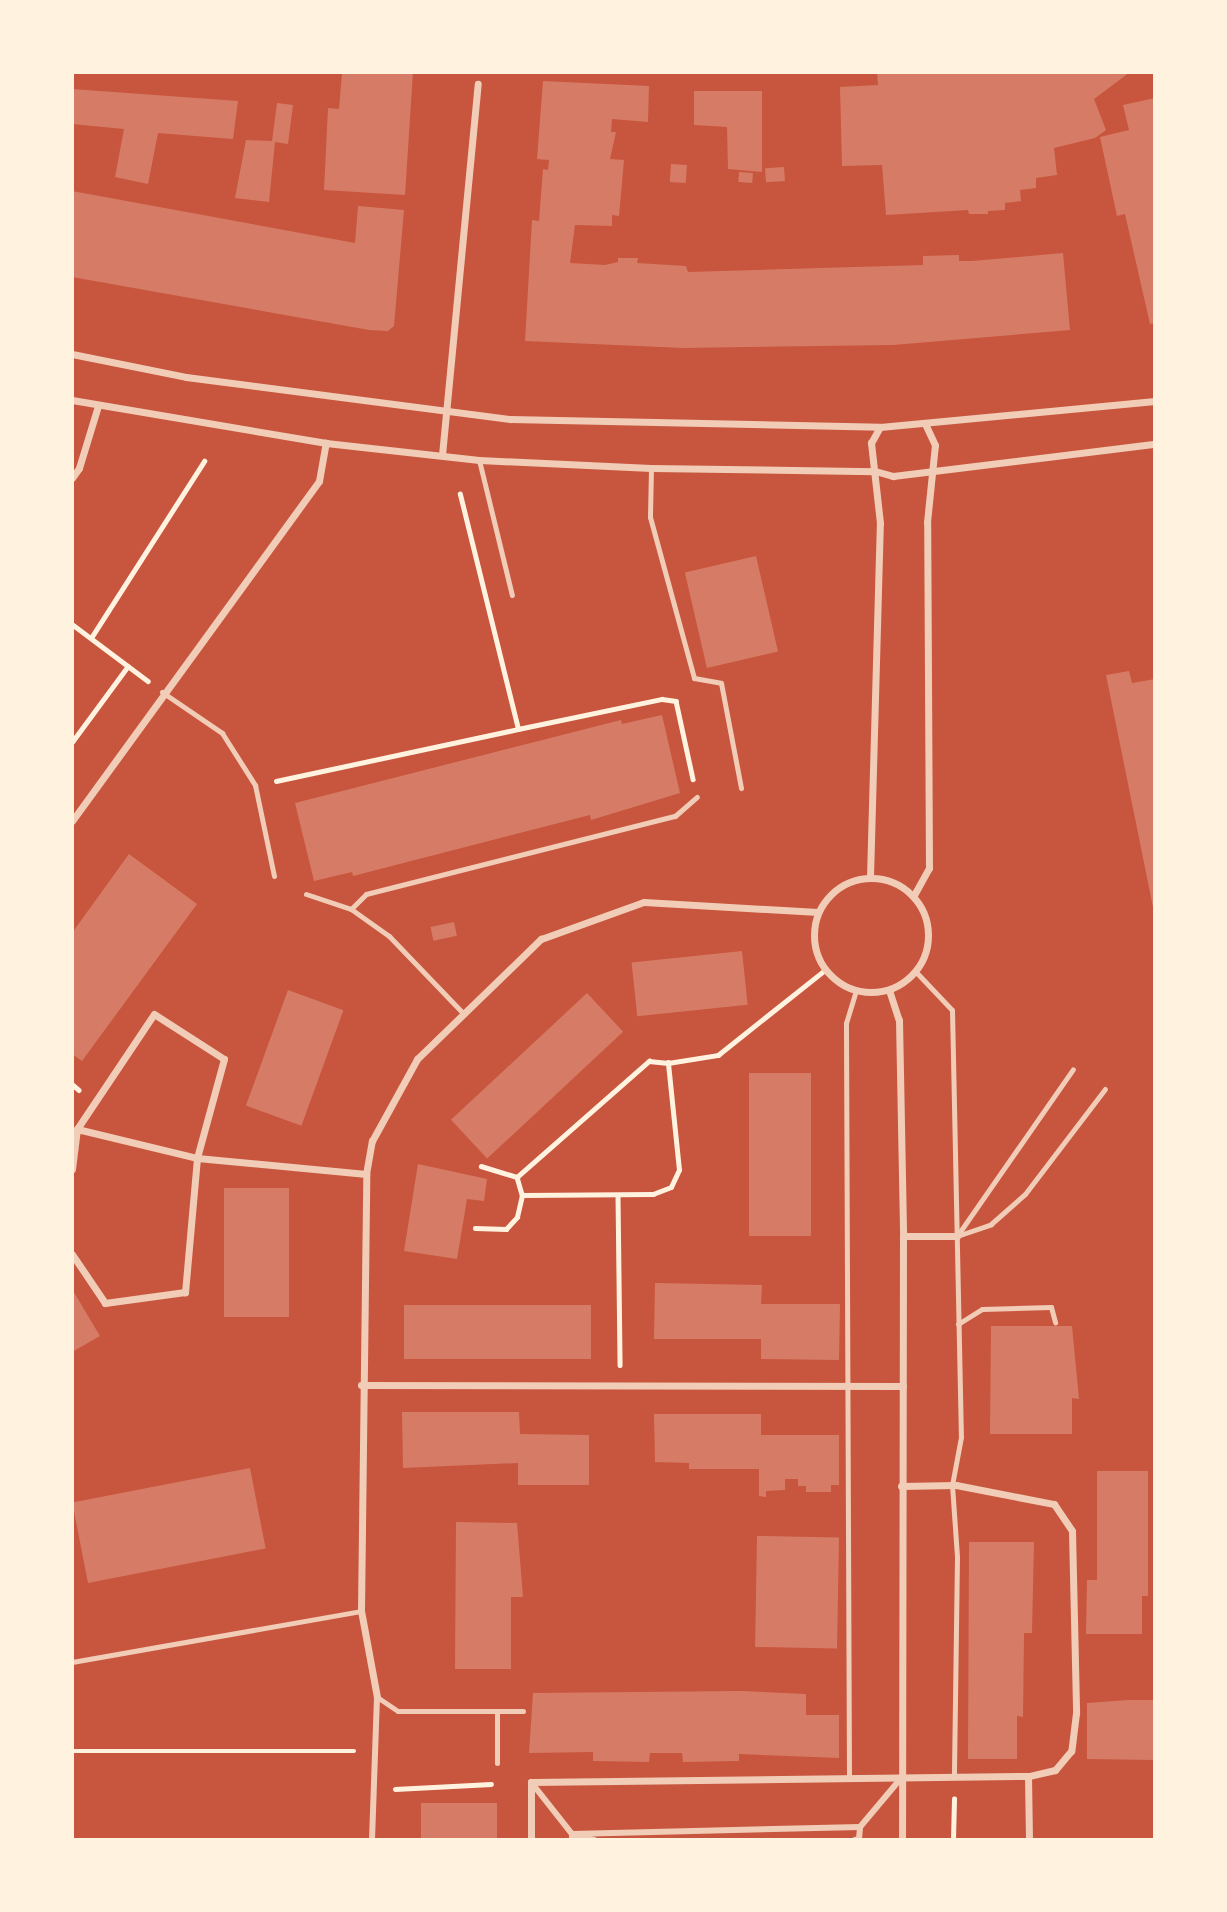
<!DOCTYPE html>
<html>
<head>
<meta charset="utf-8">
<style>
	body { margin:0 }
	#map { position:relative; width:1227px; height:1912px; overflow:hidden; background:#c8553d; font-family:"Zilla Slab",serif }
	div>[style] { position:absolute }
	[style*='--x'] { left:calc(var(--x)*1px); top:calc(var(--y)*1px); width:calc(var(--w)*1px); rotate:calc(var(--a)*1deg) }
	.building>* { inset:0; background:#d67c66; transform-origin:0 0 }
	.path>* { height:4.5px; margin:-2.25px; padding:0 2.25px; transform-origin:2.25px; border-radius:2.25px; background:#fff3e0 }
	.service>* { height:5px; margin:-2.5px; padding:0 2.5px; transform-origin:2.5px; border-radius:2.5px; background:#f1ccb7 }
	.pedestrian>* { height:6px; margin:-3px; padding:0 3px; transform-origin:3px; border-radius:3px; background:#f1ccb7 }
	.minor>* { height:7px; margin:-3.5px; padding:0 3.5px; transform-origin:3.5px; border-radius:3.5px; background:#f1ccb7 }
	.minor>.ring { margin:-3.5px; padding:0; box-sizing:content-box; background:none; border:7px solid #f1ccb7; border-radius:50% }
	span { translate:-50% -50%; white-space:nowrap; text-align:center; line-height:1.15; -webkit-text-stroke:7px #fff3e0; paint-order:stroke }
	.frame { position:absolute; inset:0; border:74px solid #fff3e0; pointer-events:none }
</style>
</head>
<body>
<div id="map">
	<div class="building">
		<i style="clip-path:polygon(413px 72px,405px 195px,324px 190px,328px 108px,339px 109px,342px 73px)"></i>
		<i style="clip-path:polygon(877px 72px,1130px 72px,1094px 99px,1106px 130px,1095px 138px,1054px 148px,1057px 175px,1036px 178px,1036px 188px,1020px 190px,1021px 201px,1005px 203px,1005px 210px,988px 211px,988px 214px,969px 214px,968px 210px,886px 215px,882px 165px,842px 166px,840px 87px,878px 85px)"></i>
		<i style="clip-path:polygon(543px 81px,649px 86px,648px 122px,612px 119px,611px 132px,616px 132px,610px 159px,624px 160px,619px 216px,612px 215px,612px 226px,575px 225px,570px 263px,605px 265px,618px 262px,618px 258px,638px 258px,637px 263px,686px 266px,688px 272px,923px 265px,923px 256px,959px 255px,959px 261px,972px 261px,1063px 253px,1070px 330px,893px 345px,683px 348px,525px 341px,532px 220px,539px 221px,543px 169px,548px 170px,549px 160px,537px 159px)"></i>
		<i style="clip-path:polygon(72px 89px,238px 101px,233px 139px,158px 133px,148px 184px,115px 177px,124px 129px,72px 124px)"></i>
		<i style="clip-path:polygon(694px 91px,762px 91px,762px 172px,728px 169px,727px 127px,694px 125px)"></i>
		<i style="clip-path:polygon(1155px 98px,1155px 323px,1150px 324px,1125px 214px,1117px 216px,1100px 137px,1129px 130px,1123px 105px)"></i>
		<i style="clip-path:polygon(277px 103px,293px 105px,288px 144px,275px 142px,269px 202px,235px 198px,246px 140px,272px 141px)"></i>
		<i style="left:671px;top:164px;width:16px;height:18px;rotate:4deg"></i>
		<i style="left:784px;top:167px;width:14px;height:19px;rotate:86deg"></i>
		<i style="left:739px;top:172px;width:14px;height:10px;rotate:4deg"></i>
		<i style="clip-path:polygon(72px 191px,355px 243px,358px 206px,404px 210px,394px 326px,388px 331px,369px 330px,72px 277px)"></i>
		<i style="left:756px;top:556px;width:98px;height:73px;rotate:77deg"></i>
		<i style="clip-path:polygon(1129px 671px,1132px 683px,1155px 679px,1155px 917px,1106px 675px)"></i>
		<i style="clip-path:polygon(662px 715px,680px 793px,591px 820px,590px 815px,353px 876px,352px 872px,314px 881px,295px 803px,621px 720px,622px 724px)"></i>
		<i style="clip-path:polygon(129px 854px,197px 904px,82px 1061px,72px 1054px,72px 933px)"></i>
		<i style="left:454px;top:922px;width:14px;height:24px;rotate:78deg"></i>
		<i style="left:742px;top:951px;width:54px;height:111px;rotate:84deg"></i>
		<i style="left:288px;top:990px;width:59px;height:123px;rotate:20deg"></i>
		<i style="left:587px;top:993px;width:53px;height:186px;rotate:47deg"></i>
		<i style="left:749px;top:1073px;width:62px;height:163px"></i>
		<i style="clip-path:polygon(418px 1164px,487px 1179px,484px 1201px,467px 1199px,457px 1259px,404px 1251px)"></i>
		<i style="left:224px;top:1188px;width:65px;height:129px"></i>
		<i style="clip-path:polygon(655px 1283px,762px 1285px,761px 1304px,840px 1304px,839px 1360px,761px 1359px,761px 1339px,654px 1339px)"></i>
		<i style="clip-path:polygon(72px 1289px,100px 1336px,72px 1352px)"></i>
		<i style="left:404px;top:1305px;width:187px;height:54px"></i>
		<i style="clip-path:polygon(991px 1326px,1072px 1326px,1079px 1399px,1072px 1398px,1072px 1434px,990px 1434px)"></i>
		<i style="clip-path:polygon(402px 1412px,519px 1412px,520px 1434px,589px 1435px,589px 1485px,518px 1485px,518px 1463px,403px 1468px)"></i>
		<i style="clip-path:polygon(654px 1414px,761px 1414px,761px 1435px,839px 1435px,839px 1485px,831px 1485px,831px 1492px,806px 1492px,806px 1486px,798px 1486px,798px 1479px,785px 1479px,785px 1490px,766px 1491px,766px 1497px,759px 1496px,759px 1469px,689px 1469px,689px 1463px,655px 1462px)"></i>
		<i style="left:250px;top:1468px;width:82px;height:181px;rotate:79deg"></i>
		<i style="clip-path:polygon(1097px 1471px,1148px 1471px,1148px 1596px,1142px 1596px,1142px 1634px,1086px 1634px,1087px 1580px,1097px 1580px)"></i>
		<i style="clip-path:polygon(456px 1522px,517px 1523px,523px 1597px,511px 1597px,511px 1669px,455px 1669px)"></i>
		<i style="left:757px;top:1536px;width:82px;height:111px;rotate:1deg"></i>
		<i style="clip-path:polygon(969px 1542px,1034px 1542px,1032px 1633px,1024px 1633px,1023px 1717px,1017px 1716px,1017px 1759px,968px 1759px)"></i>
		<i style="clip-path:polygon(741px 1691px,806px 1694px,806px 1715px,839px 1715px,839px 1758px,739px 1754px,739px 1761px,683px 1762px,682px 1753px,650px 1753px,649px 1762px,593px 1761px,593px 1752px,529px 1753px,533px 1693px)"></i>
		<i style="clip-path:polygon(1128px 1700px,1155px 1700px,1155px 1760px,1087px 1759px,1087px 1703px)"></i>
		<i style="left:421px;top:1803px;width:76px;height:37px"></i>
	</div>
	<div class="path">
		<i style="--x:72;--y:624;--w:95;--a:36.9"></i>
		<i style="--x:91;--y:638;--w:210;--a:-57.4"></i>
		<i style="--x:518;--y:729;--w:147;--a:-11.8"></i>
		<i style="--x:662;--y:699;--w:14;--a:8"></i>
		<i style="--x:676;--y:701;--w:80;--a:77.7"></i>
		<i style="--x:72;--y:742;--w:94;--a:-53.6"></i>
		<i style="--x:276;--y:781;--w:248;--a:-12.1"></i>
		<i style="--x:518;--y:729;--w:242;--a:-103.9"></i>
		<i style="--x:72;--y:1084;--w:9;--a:41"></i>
		<i style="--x:481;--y:1166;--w:38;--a:17"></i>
		<i style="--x:517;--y:1177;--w:19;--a:74"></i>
		<i style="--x:517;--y:1177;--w:176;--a:-41.3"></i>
		<i style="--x:649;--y:1061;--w:19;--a:6"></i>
		<i style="--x:618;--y:1195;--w:170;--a:89.3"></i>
		<i style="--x:475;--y:1228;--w:31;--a:2"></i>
		<i style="--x:506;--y:1229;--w:16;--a:-47"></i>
		<i style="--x:517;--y:1217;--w:23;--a:-77"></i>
		<i style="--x:522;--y:1195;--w:131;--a:-0.4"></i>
		<i style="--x:653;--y:1194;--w:19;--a:-21"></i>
		<i style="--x:671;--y:1187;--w:19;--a:-65"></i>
		<i style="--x:679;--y:1170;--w:108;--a:-95.9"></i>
		<i style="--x:668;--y:1063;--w:51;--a:-9.1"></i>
		<i style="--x:718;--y:1055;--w:137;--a:-38.5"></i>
		<i style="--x:72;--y:1751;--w:282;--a:0"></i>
		<i style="--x:395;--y:1789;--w:96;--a:-3"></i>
		<i style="--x:953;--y:1840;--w:41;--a:-88.6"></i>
	</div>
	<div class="service">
		<i style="--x:479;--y:460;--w:139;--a:76.3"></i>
		<i style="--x:651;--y:468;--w:49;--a:91.2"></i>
		<i style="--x:650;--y:517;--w:167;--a:74.7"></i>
		<i style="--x:694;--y:678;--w:27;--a:10"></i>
		<i style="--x:721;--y:683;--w:107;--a:79.2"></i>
		<i style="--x:162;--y:692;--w:73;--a:34.3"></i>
		<i style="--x:222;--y:733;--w:62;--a:57.6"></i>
		<i style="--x:255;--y:785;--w:93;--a:78.2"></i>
		<i style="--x:306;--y:894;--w:47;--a:18.4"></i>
		<i style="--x:351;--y:909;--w:47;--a:35.4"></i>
		<i style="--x:389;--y:936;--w:105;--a:46.2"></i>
		<i style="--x:351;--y:909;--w:21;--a:-45"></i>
		<i style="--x:366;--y:894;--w:319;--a:-14.2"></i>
		<i style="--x:675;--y:816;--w:29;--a:-41"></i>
		<i style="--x:916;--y:972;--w:52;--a:46.5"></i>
		<i style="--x:952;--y:1010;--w:427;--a:88.8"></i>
		<i style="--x:961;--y:1437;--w:49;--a:100.6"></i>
		<i style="--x:952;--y:1485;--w:72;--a:86"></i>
		<i style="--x:957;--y:1557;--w:220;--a:90.8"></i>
		<i style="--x:957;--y:1236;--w:36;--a:-19"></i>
		<i style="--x:991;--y:1224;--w:45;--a:-41.4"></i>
		<i style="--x:1025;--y:1194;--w:132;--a:-52.7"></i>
		<i style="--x:957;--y:1236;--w:203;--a:-55.2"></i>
		<i style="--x:958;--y:1324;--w:28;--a:-32"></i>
		<i style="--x:982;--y:1309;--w:69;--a:-1.7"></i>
		<i style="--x:1051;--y:1307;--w:16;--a:75"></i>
		<i style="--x:72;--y:1662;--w:293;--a:-10"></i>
		<i style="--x:377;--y:1697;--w:25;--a:34"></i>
		<i style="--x:398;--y:1711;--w:125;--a:0"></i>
		<i style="--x:497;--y:1763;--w:52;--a:-90"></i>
		<i style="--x:849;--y:1778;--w:755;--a:-90.23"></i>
		<i style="--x:846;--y:1023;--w:34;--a:-73"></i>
	</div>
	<div class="pedestrian">
		<i style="--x:531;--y:1782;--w:66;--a:51.7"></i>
		<i style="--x:572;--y:1834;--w:23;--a:15"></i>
		<i style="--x:372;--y:1840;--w:143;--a:-88"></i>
		<i style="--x:572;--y:1840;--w:6;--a:-90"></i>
		<i style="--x:572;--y:1834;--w:288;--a:-1.4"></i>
		<i style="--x:855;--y:1840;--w:4;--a:-14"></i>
		<i style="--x:859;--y:1839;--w:12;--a:-85"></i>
		<i style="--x:860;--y:1827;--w:65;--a:-50"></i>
	</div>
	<div class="minor">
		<i style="--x:72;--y:354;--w:116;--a:11.4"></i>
		<i style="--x:186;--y:377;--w:327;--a:7.4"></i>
		<i style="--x:510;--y:419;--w:370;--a:1.2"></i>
		<i style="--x:880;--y:427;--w:276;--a:-5.4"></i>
		<i style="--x:72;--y:400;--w:258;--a:9.6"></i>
		<i style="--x:326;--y:443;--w:154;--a:6.3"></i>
		<i style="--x:479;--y:460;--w:172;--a:2.7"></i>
		<i style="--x:651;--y:468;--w:224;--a:0.8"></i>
		<i style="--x:875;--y:471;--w:19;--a:16"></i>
		<i style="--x:893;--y:476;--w:264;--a:-7"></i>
		<i style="--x:442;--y:455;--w:373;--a:-84.5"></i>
		<i style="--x:72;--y:478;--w:12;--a:-55"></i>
		<i style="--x:79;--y:468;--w:65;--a:-73"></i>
		<i style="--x:72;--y:821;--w:420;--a:-54"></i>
		<i style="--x:319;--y:481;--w:39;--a:-80"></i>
		<i style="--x:870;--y:877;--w:354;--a:-88.4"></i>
		<i style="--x:880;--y:523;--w:81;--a:-96.4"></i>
		<i style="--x:871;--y:443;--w:18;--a:-61"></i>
		<i class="ring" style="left:814px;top:878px;width:107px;height:107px"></i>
		<i style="--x:914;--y:895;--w:31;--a:-61"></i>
		<i style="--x:929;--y:868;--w:346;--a:-90.3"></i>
		<i style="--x:927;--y:522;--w:77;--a:-84.1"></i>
		<i style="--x:935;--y:445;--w:23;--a:-115"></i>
		<i style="--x:889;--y:990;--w:32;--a:72"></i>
		<i style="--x:899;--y:1020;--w:216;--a:88.9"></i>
		<i style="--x:903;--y:1236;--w:604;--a:90.09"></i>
		<i style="--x:77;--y:1129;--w:123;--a:13.6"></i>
		<i style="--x:197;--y:1158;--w:170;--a:5.4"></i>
		<i style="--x:72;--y:1169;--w:40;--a:-82.9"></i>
		<i style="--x:77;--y:1129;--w:138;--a:-56.2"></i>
		<i style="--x:154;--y:1014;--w:83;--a:32.7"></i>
		<i style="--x:224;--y:1059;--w:103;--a:105.3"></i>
		<i style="--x:197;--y:1158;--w:135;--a:95.1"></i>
		<i style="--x:185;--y:1292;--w:81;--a:172.2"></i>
		<i style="--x:105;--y:1303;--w:59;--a:-124"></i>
		<i style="--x:903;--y:1236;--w:54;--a:0"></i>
		<i style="--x:361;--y:1385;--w:542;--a:0.11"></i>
		<i style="--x:901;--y:1486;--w:55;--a:-1"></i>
		<i style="--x:956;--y:1485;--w:100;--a:11"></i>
		<i style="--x:1054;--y:1504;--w:32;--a:56"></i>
		<i style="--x:1072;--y:1531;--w:182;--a:88.7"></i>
		<i style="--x:1076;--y:1713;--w:38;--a:97"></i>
		<i style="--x:1071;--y:1751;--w:25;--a:130"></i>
		<i style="--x:1055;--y:1770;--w:28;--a:167"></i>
		<i style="--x:377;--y:1697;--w:87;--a:-100.5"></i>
		<i style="--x:361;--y:1611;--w:437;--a:-89.3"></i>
		<i style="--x:366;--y:1174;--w:34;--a:-80"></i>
		<i style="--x:372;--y:1141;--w:94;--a:-61.2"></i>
		<i style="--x:417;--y:1059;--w:173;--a:-44.1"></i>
		<i style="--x:541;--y:939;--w:109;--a:-19.8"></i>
		<i style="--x:644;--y:902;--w:174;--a:3.3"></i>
		<i style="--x:531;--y:1840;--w:58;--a:-90"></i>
		<i style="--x:531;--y:1782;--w:497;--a:-0.7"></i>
		<i style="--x:1028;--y:1776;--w:64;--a:89.1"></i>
	</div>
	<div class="frame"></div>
</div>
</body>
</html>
